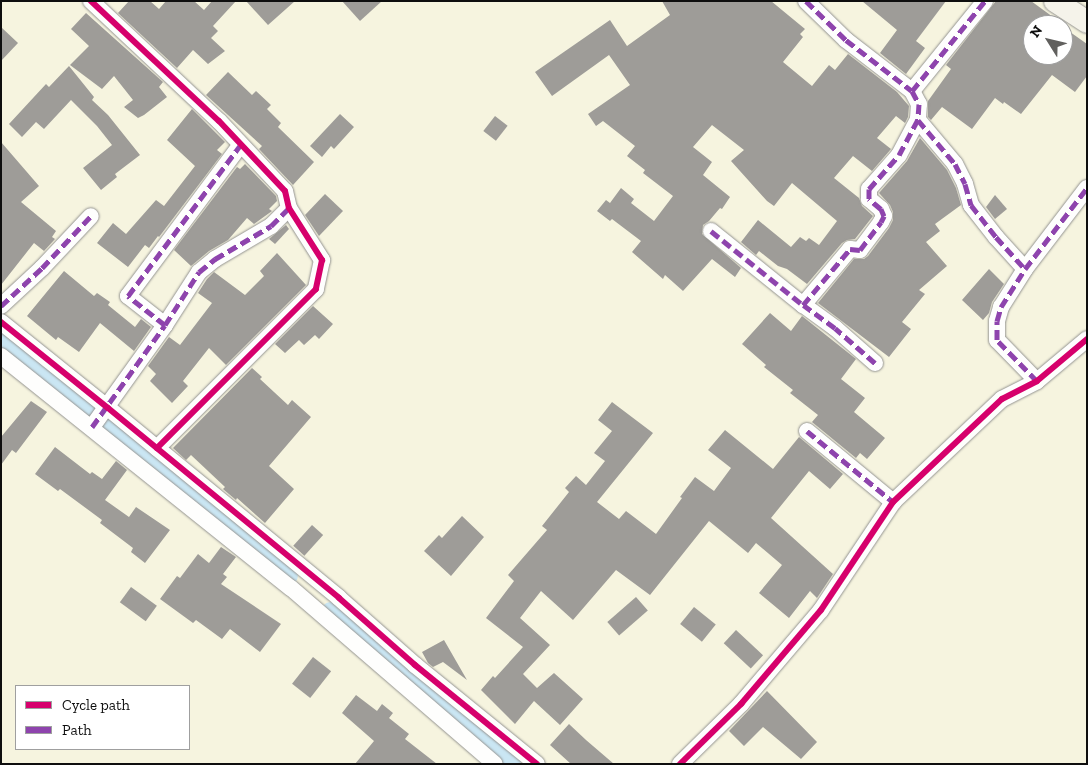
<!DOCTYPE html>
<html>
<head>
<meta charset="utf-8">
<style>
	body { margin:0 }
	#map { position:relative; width:1088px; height:765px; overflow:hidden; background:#faf9f2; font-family:"Zilla Slab",serif }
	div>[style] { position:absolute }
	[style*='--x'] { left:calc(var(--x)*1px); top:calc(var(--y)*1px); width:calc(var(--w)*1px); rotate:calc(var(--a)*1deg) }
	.farmland>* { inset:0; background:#f6f4df }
	.canal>* { height:20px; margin:-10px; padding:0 10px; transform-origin:10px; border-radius:10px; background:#cae6f3 }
	.building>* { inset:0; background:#9e9c98; transform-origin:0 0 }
	.roads { filter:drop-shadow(0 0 1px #949491) drop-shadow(0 0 1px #949491) }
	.street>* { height:16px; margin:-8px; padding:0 8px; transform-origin:8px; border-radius:8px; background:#fefefd }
	.secondary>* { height:22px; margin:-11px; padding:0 11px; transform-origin:11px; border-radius:11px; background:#f5f3ea }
	.quiet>* { height:5px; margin-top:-2.5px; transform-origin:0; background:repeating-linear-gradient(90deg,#8e44ad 0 10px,transparent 0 15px) }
	.cycleway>* { height:6px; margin:-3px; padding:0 3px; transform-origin:3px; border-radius:3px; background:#d6006c }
	span { translate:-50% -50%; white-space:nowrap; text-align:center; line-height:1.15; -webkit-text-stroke:5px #fff; paint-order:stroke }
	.frame { position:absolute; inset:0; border:2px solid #0e0e0e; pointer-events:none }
	.legend { position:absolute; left:15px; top:685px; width:175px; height:65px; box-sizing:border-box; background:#fff; border:1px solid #9f9f9f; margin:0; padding:6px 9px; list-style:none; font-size:15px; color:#0e0e0e }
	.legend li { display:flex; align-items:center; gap:10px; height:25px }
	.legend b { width:25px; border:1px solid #9f9f9f }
	.north { position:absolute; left:1023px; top:15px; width:50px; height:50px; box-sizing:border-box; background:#fff; border:1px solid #9f9f9f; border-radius:50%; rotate:306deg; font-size:14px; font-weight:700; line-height:20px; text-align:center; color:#0e0e0e }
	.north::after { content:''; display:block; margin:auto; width:18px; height:22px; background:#61605e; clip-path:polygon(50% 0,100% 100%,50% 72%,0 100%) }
</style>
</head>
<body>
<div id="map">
	<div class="farmland">
		<i style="clip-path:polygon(evenodd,1px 1px,1087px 1px,1087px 764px,1px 764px,1px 1px,1033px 25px,1063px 25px,1063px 55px,1033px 55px,1033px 25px,1px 1px,16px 686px,189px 686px,189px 749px,16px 749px,16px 686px)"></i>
	</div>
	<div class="canal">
		<i style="--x:1;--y:335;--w:128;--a:41.2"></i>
		<i style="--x:97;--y:419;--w:247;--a:39.4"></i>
		<i style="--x:331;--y:612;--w:236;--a:40.2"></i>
	</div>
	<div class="building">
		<i style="clip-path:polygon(129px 1px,150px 1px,159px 9px,166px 1px,194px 1px,204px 10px,212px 1px,236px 1px,213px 26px,218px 31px,211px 38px,225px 51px,208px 64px,193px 50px,177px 68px,118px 13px)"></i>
		<i style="clip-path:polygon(246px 1px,295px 1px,268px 25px)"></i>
		<i style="clip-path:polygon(342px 1px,382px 1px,360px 21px)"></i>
		<i style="clip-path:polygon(662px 1px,771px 1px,805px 29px,800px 34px,803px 37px,783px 62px,812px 86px,829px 65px,835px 70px,848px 54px,897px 92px,909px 106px,908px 117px,905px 123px,896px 116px,877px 138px,891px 149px,872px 171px,853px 156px,834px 178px,859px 198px,862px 206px,873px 216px,855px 239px,847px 240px,842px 243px,807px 284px,787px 269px,778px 266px,759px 251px,756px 255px,741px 242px,758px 220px,791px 247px,800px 237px,806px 241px,809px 238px,819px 245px,837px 221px,792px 183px,774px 206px,767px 201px,731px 161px,744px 150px,712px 125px,693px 147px,712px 162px,703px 175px,730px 197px,722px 209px,720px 208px,709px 221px,703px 225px,702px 234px,741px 268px,735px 277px,712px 259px,683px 291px,665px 275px,663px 279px,632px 252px,641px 241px,612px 219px,610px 221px,597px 211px,606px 200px,610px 203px,621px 188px,634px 199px,631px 203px,654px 221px,673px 196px,643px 173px,645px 170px,627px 156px,635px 146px,603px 121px,596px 126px,588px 114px,630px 85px,609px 55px,552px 96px,535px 72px,610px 20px,627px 46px,670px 15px)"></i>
		<i style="clip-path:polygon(862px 1px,946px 1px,916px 41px,925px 48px,906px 74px,880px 53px,897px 30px)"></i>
		<i style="clip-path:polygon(996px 1px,1031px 1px,1064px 25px,1033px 25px,1033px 55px,1063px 55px,1063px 27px,1087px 44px,1087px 76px,1075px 92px,1052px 75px,1021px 114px,1004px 102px,1003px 104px,995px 98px,972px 129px,942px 107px,931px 120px,928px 117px,928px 101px,951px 69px,946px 65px)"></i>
		<i style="clip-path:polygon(86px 13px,163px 82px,159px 87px,167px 97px,144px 115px,138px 118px,124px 107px,133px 100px,114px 76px,102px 89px,70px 65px,89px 46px,71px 29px)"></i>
		<i style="clip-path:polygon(1px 27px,18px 43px,1px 61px)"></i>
		<i style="clip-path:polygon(69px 66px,94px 97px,92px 100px,108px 115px,140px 155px,115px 174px,117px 177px,101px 190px,83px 168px,112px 145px,97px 126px,71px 100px,44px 129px,36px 122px,22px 137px,9px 124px,46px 84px,49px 87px)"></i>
		<i style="clip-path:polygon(228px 72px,252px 95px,256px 91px,271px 105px,267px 109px,281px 123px,278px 127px,314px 162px,293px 185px,259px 149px,262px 146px,206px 95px)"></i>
		<i style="clip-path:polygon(192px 109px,225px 142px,217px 150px,222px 154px,159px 237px,158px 236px,149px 248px,145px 245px,128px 267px,97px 243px,113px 223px,126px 234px,156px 200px,164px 206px,195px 166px,167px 140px)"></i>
		<i style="clip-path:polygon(340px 114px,354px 127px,334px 149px,331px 146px,322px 157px,310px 146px)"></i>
		<i style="left:495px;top:116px;width:16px;height:19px;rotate:38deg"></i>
		<i style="clip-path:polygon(920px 138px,947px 170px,956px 188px,961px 205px,935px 224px,940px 231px,926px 242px,947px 266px,919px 290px,925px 294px,902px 322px,911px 329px,889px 357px,818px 303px,854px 259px,864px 259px,868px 256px,889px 228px,893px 220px,893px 212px,890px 205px,879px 193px,907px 161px)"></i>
		<i style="clip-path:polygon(1px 142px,39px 186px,21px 202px,56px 231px,52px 237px,55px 239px,44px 251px,34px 243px,1px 285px)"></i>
		<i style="clip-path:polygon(245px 164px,276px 196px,277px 201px,269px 209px,272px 211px,254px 224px,247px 218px,228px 240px,209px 251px,191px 266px,174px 250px,237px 167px,240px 169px)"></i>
		<i style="clip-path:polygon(325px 194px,343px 211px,319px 236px,305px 215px)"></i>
		<i style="clip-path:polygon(995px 195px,1007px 209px,995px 219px,986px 207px)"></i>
		<i style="clip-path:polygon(286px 225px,289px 229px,275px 244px,269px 239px)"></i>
		<i style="clip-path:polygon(277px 253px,306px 285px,226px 365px,209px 348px,183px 381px,188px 386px,172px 403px,150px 381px,156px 374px,148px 366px,169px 337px,180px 345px,212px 303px,198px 293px,207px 279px,214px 272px,245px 295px,264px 276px,260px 271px)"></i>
		<i style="clip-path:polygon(989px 269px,1004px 284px,992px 302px,989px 313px,983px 320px,962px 300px)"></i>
		<i style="clip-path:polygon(64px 271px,94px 296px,97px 293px,110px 302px,108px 305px,135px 327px,141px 319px,151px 327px,134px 351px,100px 323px,79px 352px,58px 337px,56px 340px,27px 316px)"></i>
		<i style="clip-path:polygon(313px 306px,333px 324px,319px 339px,315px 335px,304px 345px,299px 340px,285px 353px,275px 344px)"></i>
		<i style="clip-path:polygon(770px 313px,791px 331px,802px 316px,856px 359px,841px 379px,865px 398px,854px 412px,885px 438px,867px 459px,860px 453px,856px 458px,812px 422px,818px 415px,790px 393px,793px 390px,764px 367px,766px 365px,742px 344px)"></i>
		<i style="clip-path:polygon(252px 368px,262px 377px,260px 379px,288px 405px,292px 400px,311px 417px,269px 466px,294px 489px,265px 523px,237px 498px,236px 500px,223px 489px,225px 487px,191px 455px,186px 460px,173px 448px)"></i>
		<i style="clip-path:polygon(31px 401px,47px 412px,16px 453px,12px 450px,1px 465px,1px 437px)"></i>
		<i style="clip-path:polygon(612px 402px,653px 433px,597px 502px,619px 519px,626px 511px,656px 534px,682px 498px,680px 497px,695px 477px,714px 491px,731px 468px,708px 450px,725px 430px,773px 469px,799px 437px,843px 474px,830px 489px,809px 471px,771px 518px,833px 574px,817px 598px,810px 591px,789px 618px,759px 593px,782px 565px,756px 543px,748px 553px,709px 521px,650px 595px,616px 570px,573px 620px,541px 591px,520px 618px,550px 645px,523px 674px,537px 688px,554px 673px,583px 699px,560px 725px,534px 701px,515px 724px,481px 690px,493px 676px,495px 678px,523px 647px,486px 618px,514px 581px,508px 575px,547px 530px,542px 526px,569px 492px,565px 488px,576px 476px,586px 485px,605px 461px,594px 453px,612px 431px,598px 420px)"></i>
		<i style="clip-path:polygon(55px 447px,90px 474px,92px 472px,102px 479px,116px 461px,127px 470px,105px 500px,129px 517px,136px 507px,170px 530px,145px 563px,131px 552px,133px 548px,100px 523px,102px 520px,60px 489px,58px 491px,35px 474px)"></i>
		<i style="clip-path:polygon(462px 516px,484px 537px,451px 576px,424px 551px,439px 535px,442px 538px)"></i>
		<i style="left:312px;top:525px;width:15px;height:28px;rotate:42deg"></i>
		<i style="clip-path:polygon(221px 547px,236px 557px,223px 574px,227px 577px,221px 584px,281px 624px,260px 652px,230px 629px,222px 639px,196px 620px,193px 623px,160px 599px,177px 576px,180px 578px,198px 554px,209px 563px)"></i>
		<i style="left:131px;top:587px;width:32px;height:19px;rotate:36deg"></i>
		<i style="left:636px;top:597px;width:18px;height:38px;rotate:49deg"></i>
		<i style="left:694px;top:607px;width:28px;height:22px;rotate:39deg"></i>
		<i style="left:736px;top:630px;width:37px;height:18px;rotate:43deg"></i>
		<i style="clip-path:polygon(444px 640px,467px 680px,443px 662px,433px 667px,428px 663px,422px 652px)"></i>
		<i style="left:313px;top:657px;width:23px;height:34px;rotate:38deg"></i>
		<i style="clip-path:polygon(767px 691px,817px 742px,801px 759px,763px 727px,744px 746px,729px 731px)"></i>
		<i style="clip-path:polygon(356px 695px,377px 711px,382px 704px,393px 713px,389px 718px,409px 734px,405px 739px,437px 764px,355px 764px,374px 741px,342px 713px)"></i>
		<i style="clip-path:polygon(569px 724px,586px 740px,614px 764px,571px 764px,550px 745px)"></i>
	</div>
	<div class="roads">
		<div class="street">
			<i style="--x:91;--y:1;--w:175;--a:43.2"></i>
			<i style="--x:219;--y:121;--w:96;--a:46.7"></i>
			<i style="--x:285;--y:191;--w:17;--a:77"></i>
			<i style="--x:289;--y:208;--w:62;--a:57.6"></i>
			<i style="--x:322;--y:260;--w:30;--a:102"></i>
			<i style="--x:316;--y:289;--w:225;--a:135"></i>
			<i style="--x:806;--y:1;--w:56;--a:44.3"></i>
			<i style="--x:846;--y:40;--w:83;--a:37.7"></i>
			<i style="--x:912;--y:91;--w:15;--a:62"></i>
			<i style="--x:919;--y:104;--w:16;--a:94"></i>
			<i style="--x:918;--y:120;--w:57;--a:49.9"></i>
			<i style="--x:955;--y:164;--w:22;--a:63"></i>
			<i style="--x:965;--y:184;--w:22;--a:74"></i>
			<i style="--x:971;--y:205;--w:41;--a:52"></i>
			<i style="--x:996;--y:237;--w:43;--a:47.8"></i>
			<i style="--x:912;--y:91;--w:116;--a:-51"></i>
			<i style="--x:711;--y:231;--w:118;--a:38.8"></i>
			<i style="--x:1;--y:306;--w:56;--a:-42.8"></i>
			<i style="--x:42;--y:268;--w:71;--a:-46.7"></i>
			<i style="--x:1;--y:322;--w:137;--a:38.8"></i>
			<i style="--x:108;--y:408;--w:299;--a:39.4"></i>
			<i style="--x:339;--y:598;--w:101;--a:41.4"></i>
			<i style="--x:415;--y:665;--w:157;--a:39.1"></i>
			<i style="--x:165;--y:325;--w:47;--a:-141.9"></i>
			<i style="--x:128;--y:296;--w:187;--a:-53.3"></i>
			<i style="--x:1;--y:356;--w:371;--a:38.7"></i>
			<i style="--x:291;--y:588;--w:269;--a:40.8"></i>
			<i style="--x:875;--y:363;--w:53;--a:-138.8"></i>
			<i style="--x:835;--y:328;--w:39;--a:-144"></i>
			<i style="--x:803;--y:305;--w:73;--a:-50"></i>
			<i style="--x:850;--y:249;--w:10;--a:6"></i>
			<i style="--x:860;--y:250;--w:35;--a:-53"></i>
			<i style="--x:881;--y:222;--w:7;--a:-63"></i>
			<i style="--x:884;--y:216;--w:8;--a:-113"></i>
			<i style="--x:881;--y:209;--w:16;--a:-140"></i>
			<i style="--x:869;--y:199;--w:10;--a:-90"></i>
			<i style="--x:869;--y:189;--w:45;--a:-48.6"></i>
			<i style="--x:899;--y:155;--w:40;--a:-62"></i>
			<i style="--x:1037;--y:381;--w:57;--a:-134.3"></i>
			<i style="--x:997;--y:340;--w:19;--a:-90"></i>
			<i style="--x:997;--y:321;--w:15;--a:-74"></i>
			<i style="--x:1001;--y:307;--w:45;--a:-57.7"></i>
			<i style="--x:1025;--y:269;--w:102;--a:-52.6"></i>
			<i style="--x:92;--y:427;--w:125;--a:-54.4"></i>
			<i style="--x:165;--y:325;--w:63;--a:-57.3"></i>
			<i style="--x:199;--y:272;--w:21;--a:-39"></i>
			<i style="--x:215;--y:259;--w:65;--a:-30.5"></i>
			<i style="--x:271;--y:226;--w:25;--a:-45"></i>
			<i style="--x:807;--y:431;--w:112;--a:39.5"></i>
			<i style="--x:680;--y:764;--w:86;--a:-44.5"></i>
			<i style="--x:741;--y:704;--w:123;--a:-49.6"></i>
			<i style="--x:821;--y:610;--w:130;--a:-56.3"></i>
			<i style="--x:893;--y:502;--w:150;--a:-43.4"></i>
			<i style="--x:1002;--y:399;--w:39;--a:-27"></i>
			<i style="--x:1037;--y:381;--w:65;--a:-40"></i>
		</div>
		<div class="secondary">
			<i style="--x:1055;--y:1;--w:38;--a:33"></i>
		</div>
	</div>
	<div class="quiet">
		<i style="--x:806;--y:1;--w:56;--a:44.3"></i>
		<i style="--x:846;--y:40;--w:83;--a:37.7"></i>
		<i style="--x:912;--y:91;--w:15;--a:62"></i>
		<i style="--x:919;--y:104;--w:16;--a:94"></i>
		<i style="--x:918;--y:120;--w:57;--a:49.9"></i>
		<i style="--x:955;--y:164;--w:22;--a:63"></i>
		<i style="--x:965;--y:184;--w:22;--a:74"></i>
		<i style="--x:971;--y:205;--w:41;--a:52"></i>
		<i style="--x:996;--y:237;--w:43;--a:47.8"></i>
		<i style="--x:912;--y:91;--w:116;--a:-51"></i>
		<i style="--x:711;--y:231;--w:118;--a:38.8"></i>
		<i style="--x:1;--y:306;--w:56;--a:-42.8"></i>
		<i style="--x:42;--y:268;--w:71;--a:-46.7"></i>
		<i style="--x:165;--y:325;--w:47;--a:-141.9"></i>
		<i style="--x:128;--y:296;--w:187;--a:-53.3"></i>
		<i style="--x:875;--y:363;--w:53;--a:-138.8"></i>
		<i style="--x:835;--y:328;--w:39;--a:-144"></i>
		<i style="--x:803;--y:305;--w:73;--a:-50"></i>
		<i style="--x:850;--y:249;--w:10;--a:6"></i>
		<i style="--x:860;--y:250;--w:35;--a:-53"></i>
		<i style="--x:881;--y:222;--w:7;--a:-63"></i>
		<i style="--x:884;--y:216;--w:8;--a:-113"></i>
		<i style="--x:881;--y:209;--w:16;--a:-140"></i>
		<i style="--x:869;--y:199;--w:10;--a:-90"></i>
		<i style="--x:869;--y:189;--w:45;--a:-48.6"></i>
		<i style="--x:899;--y:155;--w:40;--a:-62"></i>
		<i style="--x:1037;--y:381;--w:57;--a:-134.3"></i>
		<i style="--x:997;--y:340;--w:19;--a:-90"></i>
		<i style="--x:997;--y:321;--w:15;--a:-74"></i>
		<i style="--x:1001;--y:307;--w:45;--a:-57.7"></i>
		<i style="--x:1025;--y:269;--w:102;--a:-52.6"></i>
		<i style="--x:92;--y:427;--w:125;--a:-54.4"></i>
		<i style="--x:165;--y:325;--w:63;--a:-57.3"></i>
		<i style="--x:199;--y:272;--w:21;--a:-39"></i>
		<i style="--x:215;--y:259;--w:65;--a:-30.5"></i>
		<i style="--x:271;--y:226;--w:25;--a:-45"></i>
		<i style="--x:807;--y:431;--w:112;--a:39.5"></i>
	</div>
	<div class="cycleway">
		<i style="--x:91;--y:1;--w:175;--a:43.2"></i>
		<i style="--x:219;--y:121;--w:96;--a:46.7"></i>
		<i style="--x:285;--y:191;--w:17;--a:77"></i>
		<i style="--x:289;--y:208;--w:62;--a:57.6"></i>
		<i style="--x:322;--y:260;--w:30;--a:102"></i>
		<i style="--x:316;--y:289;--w:225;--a:135"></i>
		<i style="--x:1;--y:322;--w:137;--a:38.8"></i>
		<i style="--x:108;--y:408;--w:299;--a:39.4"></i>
		<i style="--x:339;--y:598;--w:101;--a:41.4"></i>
		<i style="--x:415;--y:665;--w:157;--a:39.1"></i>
		<i style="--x:680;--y:764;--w:86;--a:-44.5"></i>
		<i style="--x:741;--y:704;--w:123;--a:-49.6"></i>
		<i style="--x:821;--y:610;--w:130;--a:-56.3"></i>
		<i style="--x:893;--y:502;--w:150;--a:-43.4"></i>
		<i style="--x:1002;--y:399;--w:39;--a:-27"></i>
		<i style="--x:1037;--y:381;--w:65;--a:-40"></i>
	</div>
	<div class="frame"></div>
	<ul class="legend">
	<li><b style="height:6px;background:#d6006c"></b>Cycle path</li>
	<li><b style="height:6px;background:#8e44ad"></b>Path</li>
	</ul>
	<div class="north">N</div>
</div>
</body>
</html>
